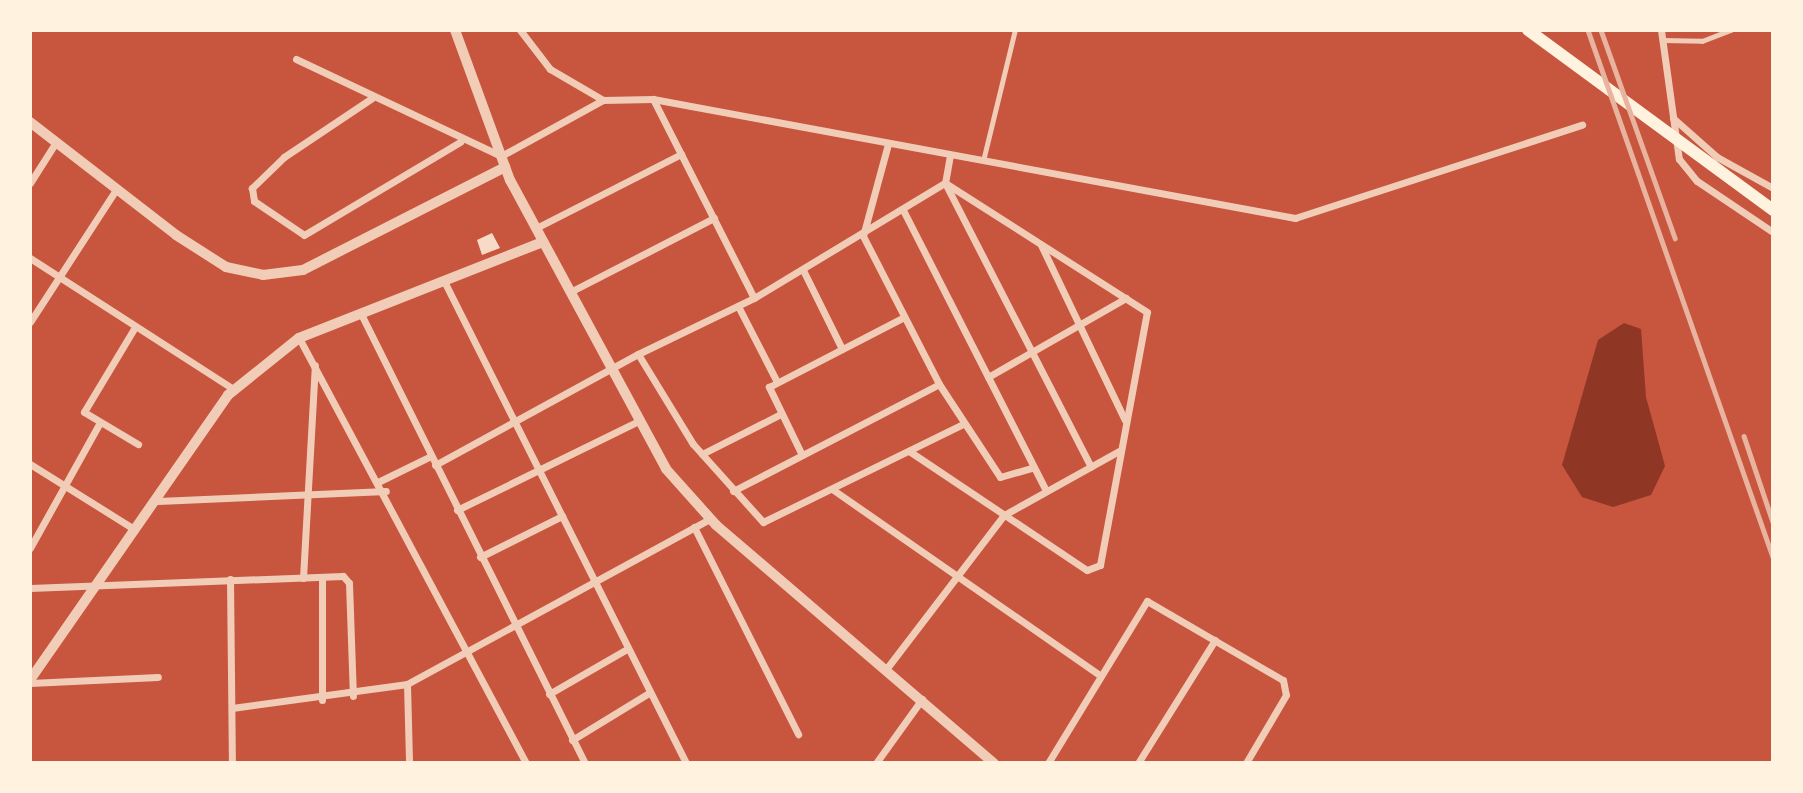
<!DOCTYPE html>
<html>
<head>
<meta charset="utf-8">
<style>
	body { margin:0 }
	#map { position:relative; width:1803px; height:793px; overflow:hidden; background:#c8553d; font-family:Bitter,serif }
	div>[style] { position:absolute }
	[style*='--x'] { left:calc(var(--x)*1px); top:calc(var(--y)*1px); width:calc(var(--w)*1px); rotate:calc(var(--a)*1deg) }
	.water>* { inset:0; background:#8f3625 }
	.building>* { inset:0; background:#f7dbc8 }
	.service>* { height:4.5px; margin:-2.25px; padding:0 2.25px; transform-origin:2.25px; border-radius:2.25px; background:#f1ccb7 }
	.minor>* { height:7px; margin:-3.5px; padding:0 3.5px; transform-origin:3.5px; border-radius:3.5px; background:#f1ccb7 }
	.tertiary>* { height:10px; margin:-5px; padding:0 5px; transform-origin:5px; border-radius:5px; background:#f1ccb7 }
	.secondary>* { height:12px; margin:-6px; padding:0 6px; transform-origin:6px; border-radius:6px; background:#fff3e0 }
	.rail>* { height:4.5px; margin:-2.25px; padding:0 2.25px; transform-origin:2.25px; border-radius:2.25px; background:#e9b49f }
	span { translate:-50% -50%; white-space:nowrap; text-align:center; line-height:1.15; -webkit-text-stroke:7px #fff3e0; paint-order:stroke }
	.frame { position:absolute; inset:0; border:32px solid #fff3e0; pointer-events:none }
</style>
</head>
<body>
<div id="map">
	<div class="water">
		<i style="clip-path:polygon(1624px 323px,1641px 329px,1646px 397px,1665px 466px,1651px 495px,1613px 507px,1582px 497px,1562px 465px,1598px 340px)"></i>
	</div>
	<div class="building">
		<i style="clip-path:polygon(492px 233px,500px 248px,482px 255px,477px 240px)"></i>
	</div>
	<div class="service">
		<i style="--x:1663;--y:40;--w:39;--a:1"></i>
		<i style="--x:1702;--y:41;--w:31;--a:-21"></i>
		<i style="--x:983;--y:161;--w:135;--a:-76.3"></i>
	</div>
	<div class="minor">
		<i style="--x:520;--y:30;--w:49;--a:52.4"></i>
		<i style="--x:550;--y:69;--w:61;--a:30.3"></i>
		<i style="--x:1661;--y:30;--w:130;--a:82.1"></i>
		<i style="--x:1679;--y:159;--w:28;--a:51"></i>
		<i style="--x:1697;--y:181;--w:92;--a:33.9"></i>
		<i style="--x:296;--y:59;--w:227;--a:25.3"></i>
		<i style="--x:501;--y:156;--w:116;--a:-28.8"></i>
		<i style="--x:603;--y:100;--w:50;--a:-1.1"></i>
		<i style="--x:653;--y:99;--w:653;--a:10.5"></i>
		<i style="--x:1295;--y:218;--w:302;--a:-18"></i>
		<i style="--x:372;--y:98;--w:106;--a:146.2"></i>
		<i style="--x:284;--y:157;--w:45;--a:135.9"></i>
		<i style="--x:252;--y:188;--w:13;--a:81"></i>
		<i style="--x:254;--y:201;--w:60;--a:34.2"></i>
		<i style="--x:304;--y:235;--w:182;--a:-30.8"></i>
		<i style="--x:653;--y:99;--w:223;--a:63.1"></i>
		<i style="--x:1673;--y:118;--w:59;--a:41.6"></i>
		<i style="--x:1717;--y:157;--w:64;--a:29"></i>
		<i style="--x:888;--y:144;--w:95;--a:105.2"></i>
		<i style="--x:863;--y:236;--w:166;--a:62.8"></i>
		<i style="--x:939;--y:384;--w:111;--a:56.7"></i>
		<i style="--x:1000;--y:477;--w:35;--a:-16"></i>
		<i style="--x:950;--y:155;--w:28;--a:100"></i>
		<i style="--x:945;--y:183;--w:319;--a:62.8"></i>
		<i style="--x:30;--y:183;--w:49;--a:-57.6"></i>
		<i style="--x:903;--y:210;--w:315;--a:63"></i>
		<i style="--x:536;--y:228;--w:163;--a:-27"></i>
		<i style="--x:1041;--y:245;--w:194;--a:64.4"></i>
		<i style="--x:30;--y:258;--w:244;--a:32.8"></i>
		<i style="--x:803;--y:270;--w:88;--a:63.7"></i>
		<i style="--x:445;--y:283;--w:537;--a:63.34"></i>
		<i style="--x:570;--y:292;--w:162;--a:-27.2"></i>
		<i style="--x:738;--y:306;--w:85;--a:62.8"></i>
		<i style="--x:362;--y:316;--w:500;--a:63.5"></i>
		<i style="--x:30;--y:322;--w:160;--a:-57"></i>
		<i style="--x:135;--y:327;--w:99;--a:121"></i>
		<i style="--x:84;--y:412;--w:63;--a:30.7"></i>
		<i style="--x:299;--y:338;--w:482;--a:61.9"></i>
		<i style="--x:638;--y:354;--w:105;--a:58.6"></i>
		<i style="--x:693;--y:444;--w:105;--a:48.1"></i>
		<i style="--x:763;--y:522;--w:223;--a:-26.1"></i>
		<i style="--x:988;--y:377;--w:159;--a:-29.8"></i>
		<i style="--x:909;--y:451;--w:214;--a:33.8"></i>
		<i style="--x:1087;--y:570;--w:14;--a:-21"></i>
		<i style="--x:1100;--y:565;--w:257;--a:-79.5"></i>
		<i style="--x:1147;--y:312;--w:240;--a:-147.4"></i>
		<i style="--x:702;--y:454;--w:89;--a:-26.9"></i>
		<i style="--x:802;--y:455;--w:76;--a:-115.9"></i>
		<i style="--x:769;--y:387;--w:152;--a:-27.4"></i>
		<i style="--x:30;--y:464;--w:123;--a:32"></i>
		<i style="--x:435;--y:465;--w:231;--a:-28.7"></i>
		<i style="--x:638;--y:354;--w:129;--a:-25.8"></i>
		<i style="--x:754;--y:298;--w:223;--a:-31.1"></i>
		<i style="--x:380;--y:481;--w:57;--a:-26.1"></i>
		<i style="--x:832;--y:489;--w:326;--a:34.8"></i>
		<i style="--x:733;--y:491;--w:232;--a:-27.4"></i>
		<i style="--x:158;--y:501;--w:228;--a:-2.5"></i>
		<i style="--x:457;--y:510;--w:203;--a:-26.1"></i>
		<i style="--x:694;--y:527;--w:232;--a:63.3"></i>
		<i style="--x:30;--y:548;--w:142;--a:-60.9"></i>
		<i style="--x:480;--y:557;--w:92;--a:-26.6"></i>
		<i style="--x:303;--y:578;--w:213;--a:-86.8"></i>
		<i style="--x:230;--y:579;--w:184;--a:89.4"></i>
		<i style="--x:30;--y:588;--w:313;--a:-2.2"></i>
		<i style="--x:343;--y:576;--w:9;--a:49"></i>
		<i style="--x:349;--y:583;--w:113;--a:88"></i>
		<i style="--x:887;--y:668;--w:193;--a:-52.6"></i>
		<i style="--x:1004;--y:515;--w:132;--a:-29.1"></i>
		<i style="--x:30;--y:683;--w:128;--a:-2.7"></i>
		<i style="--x:407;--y:684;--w:79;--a:88.5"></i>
		<i style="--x:549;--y:694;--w:90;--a:-30"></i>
		<i style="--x:322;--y:700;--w:123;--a:-90"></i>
		<i style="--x:232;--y:708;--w:177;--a:-7.8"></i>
		<i style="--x:407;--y:684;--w:346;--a:-28.6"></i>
		<i style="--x:572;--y:740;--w:90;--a:-31.4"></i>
		<i style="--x:876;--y:763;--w:79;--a:-54.3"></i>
		<i style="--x:1048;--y:763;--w:190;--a:-58.6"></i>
		<i style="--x:1147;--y:601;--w:157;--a:30.2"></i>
		<i style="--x:1283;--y:680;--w:15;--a:79"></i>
		<i style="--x:1286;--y:695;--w:79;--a:120.5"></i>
		<i style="--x:1138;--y:763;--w:145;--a:-58"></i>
	</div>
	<div class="tertiary">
		<i style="--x:455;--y:30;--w:160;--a:69.9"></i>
		<i style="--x:510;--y:180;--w:328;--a:61.6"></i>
		<i style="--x:666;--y:469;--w:75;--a:48.2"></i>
		<i style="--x:716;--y:525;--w:366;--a:40.6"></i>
		<i style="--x:30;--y:122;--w:185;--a:37.7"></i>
		<i style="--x:176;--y:235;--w:59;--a:32.6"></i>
		<i style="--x:226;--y:267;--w:38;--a:12"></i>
		<i style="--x:263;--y:275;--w:40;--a:-7.1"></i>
		<i style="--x:303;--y:270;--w:227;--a:-27"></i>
		<i style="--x:30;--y:680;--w:347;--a:-55.2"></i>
		<i style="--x:228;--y:395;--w:91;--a:-38.8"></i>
		<i style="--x:299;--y:338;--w:262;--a:-21.5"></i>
	</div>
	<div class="secondary">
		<i style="--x:1528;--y:30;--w:304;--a:36.3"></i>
	</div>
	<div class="rail">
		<i style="--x:1588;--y:30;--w:559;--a:70.66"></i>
		<i style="--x:1601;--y:30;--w:221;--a:70.4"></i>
		<i style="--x:1744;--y:436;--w:91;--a:71.4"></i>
	</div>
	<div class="frame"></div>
</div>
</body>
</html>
